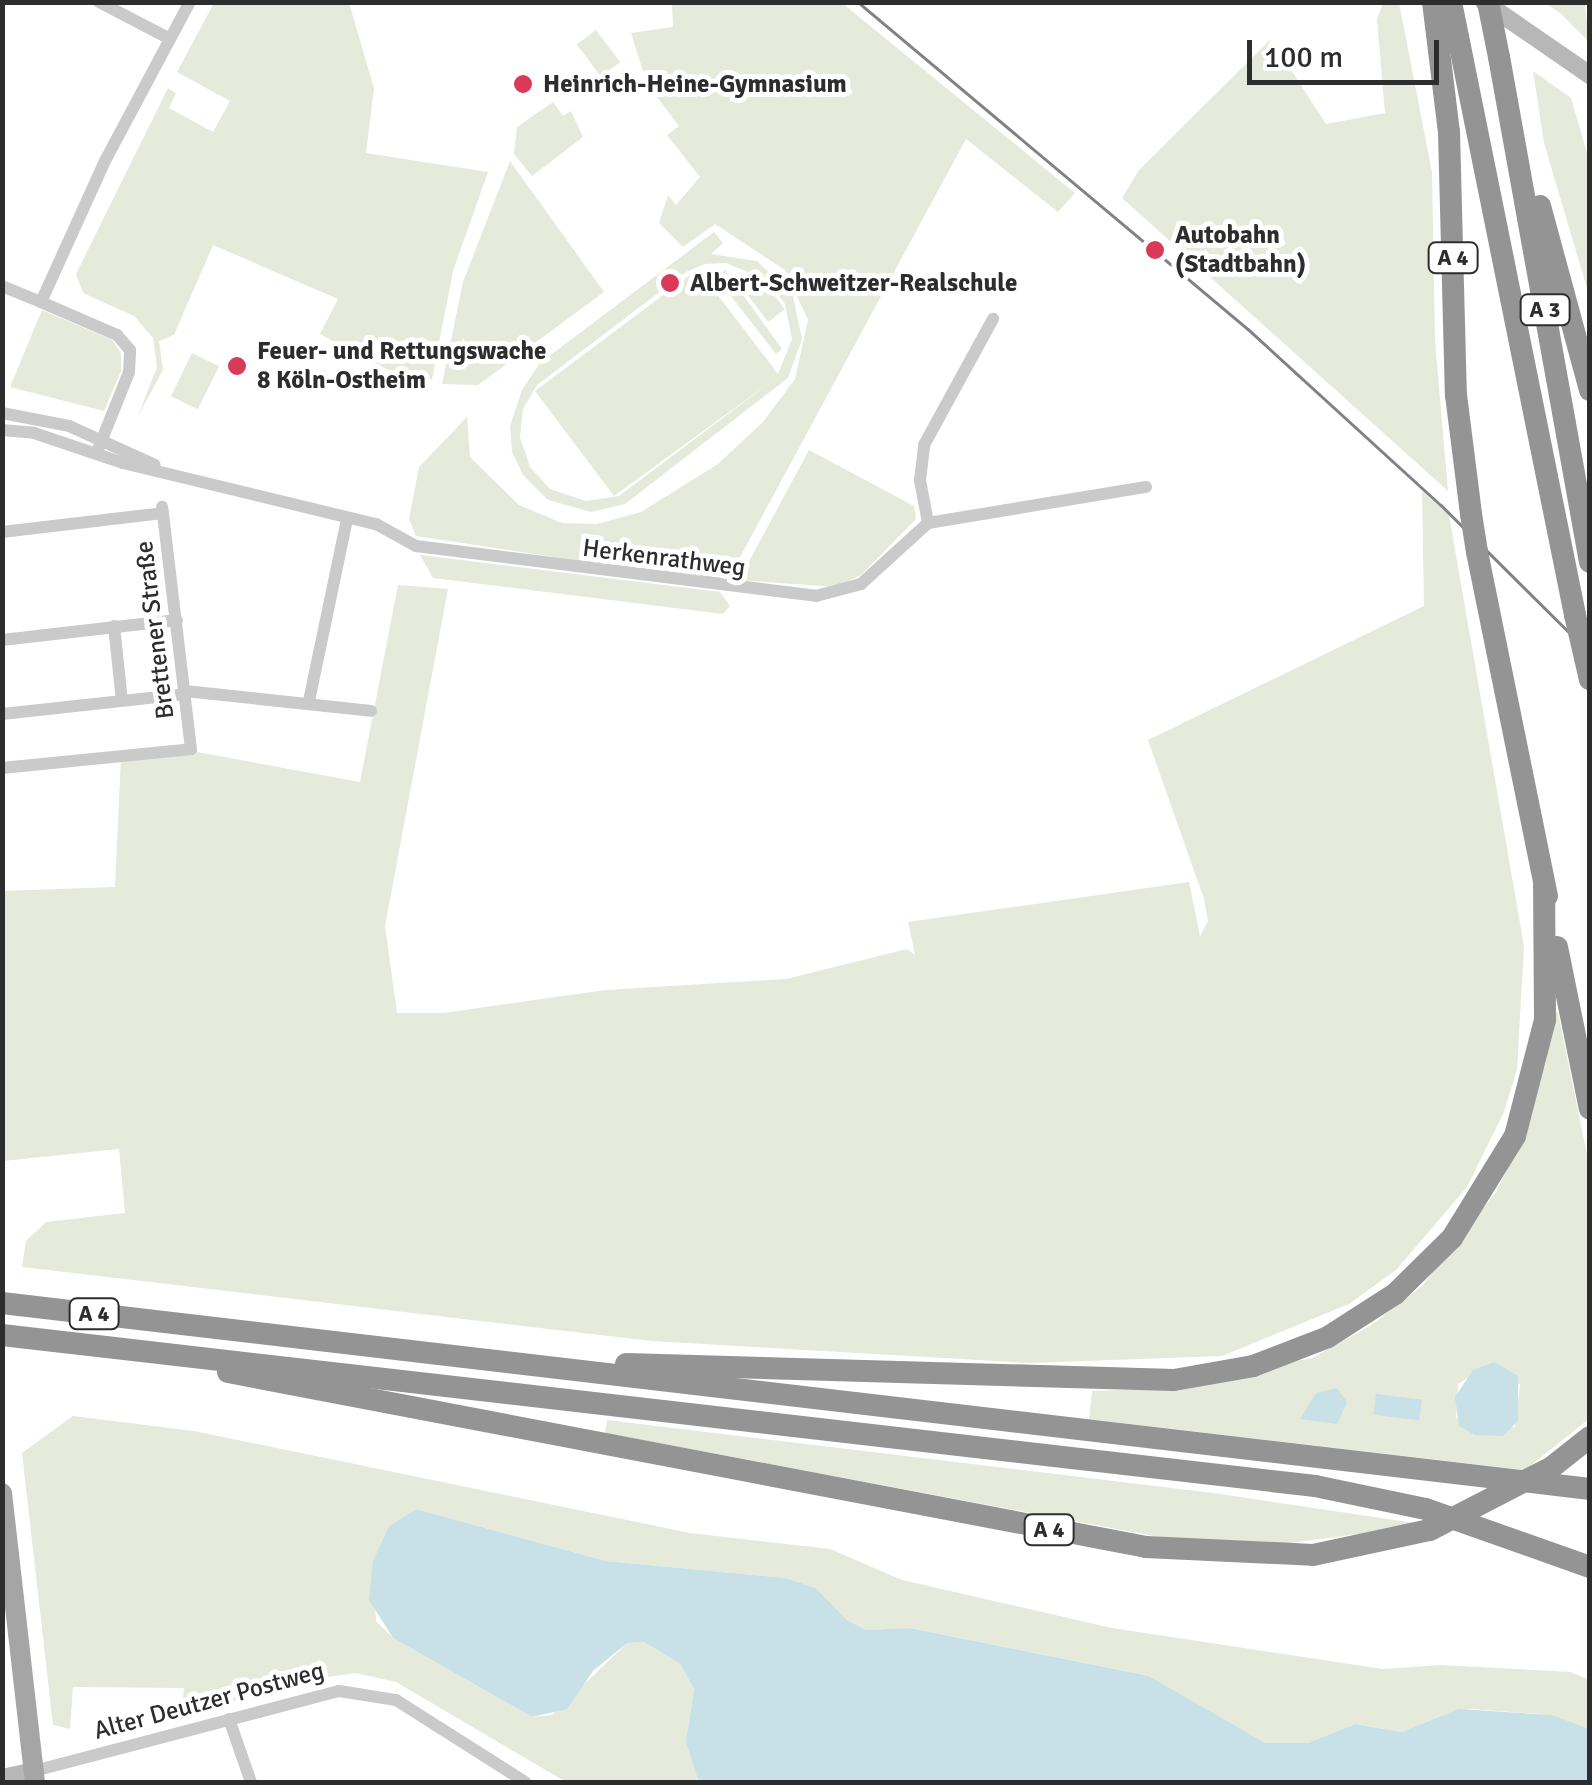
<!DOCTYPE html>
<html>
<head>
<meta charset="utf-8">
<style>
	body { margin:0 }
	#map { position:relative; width:1592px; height:1785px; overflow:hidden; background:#fff; font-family:Signika,sans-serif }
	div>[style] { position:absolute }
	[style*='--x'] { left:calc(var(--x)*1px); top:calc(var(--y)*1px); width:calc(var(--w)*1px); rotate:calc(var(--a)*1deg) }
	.green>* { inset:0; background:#e5eadb; transform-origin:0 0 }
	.water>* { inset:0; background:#c8e0e8; transform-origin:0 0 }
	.street>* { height:12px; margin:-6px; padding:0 6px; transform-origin:6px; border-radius:6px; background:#cacaca }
	.secondary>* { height:18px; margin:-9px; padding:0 9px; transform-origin:9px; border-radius:9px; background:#b7b7b7 }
	.primary>* { height:20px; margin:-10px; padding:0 10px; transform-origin:10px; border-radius:10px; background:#a5a5a5 }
	.highway>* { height:22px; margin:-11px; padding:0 11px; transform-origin:11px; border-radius:11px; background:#949494 }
	.tram>* { height:2.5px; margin:-1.25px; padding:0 1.25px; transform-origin:1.25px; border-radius:1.25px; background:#828282 }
	.highway-bridge>* { height:22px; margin:-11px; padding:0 11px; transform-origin:11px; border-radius:11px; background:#949494 }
	.dots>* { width:28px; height:28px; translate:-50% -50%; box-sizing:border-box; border:5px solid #fff; border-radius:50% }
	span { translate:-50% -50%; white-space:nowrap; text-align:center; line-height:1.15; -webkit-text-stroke:10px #fff; paint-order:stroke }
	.shield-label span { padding:2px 8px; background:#fff; border:2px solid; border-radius:8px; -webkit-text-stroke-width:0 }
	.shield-label { font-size:22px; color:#2d2d2d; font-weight:700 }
	.poi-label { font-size:25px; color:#2d2d2d; font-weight:700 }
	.left { translate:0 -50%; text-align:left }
	.street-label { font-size:25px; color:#2d2d2d }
	.frame { position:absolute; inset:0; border:5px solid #2d2d2d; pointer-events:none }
	.scale { position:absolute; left:1247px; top:40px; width:192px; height:45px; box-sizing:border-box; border:5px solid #2d2d2d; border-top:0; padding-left:12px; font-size:30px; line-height:35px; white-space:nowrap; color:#2d2d2d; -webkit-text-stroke:8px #fff; paint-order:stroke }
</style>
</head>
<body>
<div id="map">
	<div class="green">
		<i style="clip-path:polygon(214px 3px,349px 3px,374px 88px,366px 153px,488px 172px,453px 271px,432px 379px,417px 385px,320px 334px,338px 299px,213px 245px,174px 335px,159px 341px,163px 370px,138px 416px,157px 367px,153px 338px,134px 316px,83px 293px,76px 274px,168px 88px,176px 93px,169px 108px,213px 132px,230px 101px,177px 72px)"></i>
		<i style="clip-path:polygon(672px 3px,842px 3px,1075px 193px,1058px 212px,966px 139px,726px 583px,416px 536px,409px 519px,419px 467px,467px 417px,470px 457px,519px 505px,562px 523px,597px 524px,641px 512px,718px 464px,763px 422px,795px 379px,808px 320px,785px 270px,715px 224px,683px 247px,659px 223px,668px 195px,676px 205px,700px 177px,667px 135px,679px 126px,647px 84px,631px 33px,673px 27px)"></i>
		<i style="clip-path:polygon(1383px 3px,1399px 3px,1432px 172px,1435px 341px,1448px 491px,1122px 198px,1139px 170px,1271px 39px,1326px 124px,1385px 113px,1377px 19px)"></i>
		<i style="clip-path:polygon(1545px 3px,1585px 3px,1589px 42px,1560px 13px)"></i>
		<i style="left:596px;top:30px;width:40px;height:24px;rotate:53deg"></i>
		<i style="clip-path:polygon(1533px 71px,1571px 98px,1589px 160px,1589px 295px,1544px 143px)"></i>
		<i style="clip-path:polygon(553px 102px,563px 116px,571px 111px,583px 137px,532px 176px,514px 154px,517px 127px)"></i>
		<i style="clip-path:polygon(510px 161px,604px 292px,478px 385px,442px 384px,463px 282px)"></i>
		<i style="clip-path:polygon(evenodd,714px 232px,723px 243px,711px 254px,757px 261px,793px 296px,802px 339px,788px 378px,625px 504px,591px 512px,548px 500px,523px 475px,512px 452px,510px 426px,522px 390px,540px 363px,714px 232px,726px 263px,767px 280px,785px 304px,792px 339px,778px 374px,698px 269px,535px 391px,614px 496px,776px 378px,619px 496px,586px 501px,550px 489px,530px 467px,520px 437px,523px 409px,537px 385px,686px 272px,705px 264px,726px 263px)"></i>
		<i style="clip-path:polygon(725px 270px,782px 349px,776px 354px,716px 277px)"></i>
		<i style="left:762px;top:279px;width:38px;height:21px;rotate:53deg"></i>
		<i style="clip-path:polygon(42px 310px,112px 340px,121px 353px,121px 371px,104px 411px,10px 387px)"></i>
		<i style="left:192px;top:353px;width:30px;height:48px;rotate:26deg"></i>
		<i style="clip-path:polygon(809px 450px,914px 506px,916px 519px,862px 574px,838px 587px,739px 580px)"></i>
		<i style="clip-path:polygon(1422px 491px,1449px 515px,1524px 946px,1517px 1069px,1504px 1112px,1467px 1187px,1396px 1270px,1349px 1304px,1222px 1356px,1030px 1363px,651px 1341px,22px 1267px,26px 1241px,46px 1222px,125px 1213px,119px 1149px,3px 1161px,2px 891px,115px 887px,121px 757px,197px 752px,360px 782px,398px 585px,448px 589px,385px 926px,397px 1013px,443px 1013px,606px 990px,786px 979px,907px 949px,915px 955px,908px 922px,1189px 882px,1200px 936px,1208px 921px,1204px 899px,1148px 740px,1424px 606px)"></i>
		<i style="clip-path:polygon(420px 555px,720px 592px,730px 606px,723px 614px,433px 578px)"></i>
		<i style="clip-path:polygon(evenodd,1552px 1010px,1558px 1013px,1590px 1169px,1589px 1419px,1525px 1470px,1089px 1419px,1092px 1391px,1154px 1389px,1312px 1358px,1370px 1326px,1422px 1286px,1496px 1192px,1519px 1145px,1546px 1062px,1552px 1010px,1469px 1377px,1520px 1384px,1515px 1427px,1456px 1418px,1458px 1384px,1469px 1377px)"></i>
		<i style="clip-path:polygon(73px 1416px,194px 1431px,690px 1533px,830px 1549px,902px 1580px,1112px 1628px,1383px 1669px,1440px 1665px,1571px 1672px,1589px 1680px,1589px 1729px,1541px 1714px,1469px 1709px,1402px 1732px,1355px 1724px,1308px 1743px,1264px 1743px,1149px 1676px,910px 1628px,866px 1630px,847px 1620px,816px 1588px,786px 1578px,606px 1561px,416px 1509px,389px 1526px,373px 1560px,376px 1621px,393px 1638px,532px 1717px,552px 1715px,627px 1643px,644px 1642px,680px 1664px,694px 1689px,688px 1728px,699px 1782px,566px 1782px,396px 1682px,356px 1673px,300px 1681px,181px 1717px,184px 1688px,73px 1687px,70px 1729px,53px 1725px,22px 1453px)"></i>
		<i style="clip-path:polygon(607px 1420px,1213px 1493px,1428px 1525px,1274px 1545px,1165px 1538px,605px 1433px)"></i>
	</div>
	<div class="water">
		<i style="clip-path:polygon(1494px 1362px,1518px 1376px,1518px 1421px,1503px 1436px,1475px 1435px,1459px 1426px,1455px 1397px,1473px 1370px)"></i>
		<i style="clip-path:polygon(1337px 1388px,1347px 1402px,1337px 1424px,1300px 1419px,1316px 1393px)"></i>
		<i style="left:1376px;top:1394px;width:46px;height:21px;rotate:7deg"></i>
		<i style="clip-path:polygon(416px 1509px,606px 1561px,786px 1578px,816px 1588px,847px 1620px,866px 1630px,910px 1628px,1149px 1676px,1265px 1743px,1308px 1743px,1355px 1724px,1402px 1732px,1459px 1709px,1552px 1715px,1589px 1729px,1589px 1782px,699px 1782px,686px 1742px,694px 1689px,680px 1664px,644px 1642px,627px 1643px,593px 1671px,567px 1709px,532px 1717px,393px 1638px,369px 1600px,373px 1560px,389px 1526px)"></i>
	</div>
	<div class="street">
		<i style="--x:99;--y:2;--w:80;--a:27.5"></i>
		<i style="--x:2;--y:286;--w:42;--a:22.3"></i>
		<i style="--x:2;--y:413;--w:68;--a:11"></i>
		<i style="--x:69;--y:426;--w:94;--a:24.4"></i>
		<i style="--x:2;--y:430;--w:32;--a:5"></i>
		<i style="--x:34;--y:433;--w:94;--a:18.6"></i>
		<i style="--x:123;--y:463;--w:260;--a:13.6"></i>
		<i style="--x:376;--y:524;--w:46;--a:28.8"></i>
		<i style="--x:416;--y:546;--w:403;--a:7.1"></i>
		<i style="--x:816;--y:596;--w:47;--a:-14.9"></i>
		<i style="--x:861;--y:584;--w:91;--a:-42.3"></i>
		<i style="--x:928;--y:523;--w:221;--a:-9.4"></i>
		<i style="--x:97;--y:452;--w:86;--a:-68.2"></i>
		<i style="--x:129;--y:372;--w:22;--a:-87"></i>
		<i style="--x:130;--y:350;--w:20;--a:-131"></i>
		<i style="--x:117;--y:335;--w:83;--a:-156.5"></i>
		<i style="--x:41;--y:302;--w:157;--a:-65.6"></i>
		<i style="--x:106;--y:159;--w:178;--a:-61.9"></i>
		<i style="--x:928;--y:523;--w:44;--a:-100.5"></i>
		<i style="--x:920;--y:480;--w:35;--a:-83"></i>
		<i style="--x:924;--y:445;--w:144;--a:-61.3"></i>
		<i style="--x:2;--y:532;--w:162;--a:-6.7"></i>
		<i style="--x:114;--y:626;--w:75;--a:83.9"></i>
		<i style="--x:2;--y:640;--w:176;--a:-6.5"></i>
		<i style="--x:185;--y:691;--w:187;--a:6.1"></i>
		<i style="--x:309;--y:701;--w:186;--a:-78.2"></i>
		<i style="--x:2;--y:714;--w:184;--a:-6.2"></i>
		<i style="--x:2;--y:768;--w:190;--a:-5.7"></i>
		<i style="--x:191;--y:749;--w:244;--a:-96.8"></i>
		<i style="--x:229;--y:1719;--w:67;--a:70.8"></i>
		<i style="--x:34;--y:1771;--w:315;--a:-14.7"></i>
		<i style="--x:339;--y:1691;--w:58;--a:9"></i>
		<i style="--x:396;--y:1700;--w:153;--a:32.4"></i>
	</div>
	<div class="secondary">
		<i style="--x:1484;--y:2;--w:129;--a:34.6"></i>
		<i style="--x:2;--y:1778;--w:33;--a:-12"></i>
	</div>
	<div class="primary">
		<i style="--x:2;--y:1493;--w:291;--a:83.5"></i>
	</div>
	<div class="highway">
		<i style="--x:1433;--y:2;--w:131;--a:83"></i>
		<i style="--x:1449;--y:132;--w:263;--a:88.5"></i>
		<i style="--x:1456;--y:395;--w:120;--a:82.8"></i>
		<i style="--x:1451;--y:2;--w:625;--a:78.56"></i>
		<i style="--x:1499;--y:57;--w:513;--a:79.79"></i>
		<i style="--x:1540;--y:206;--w:191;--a:74.8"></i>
		<i style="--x:1477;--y:552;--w:351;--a:78.5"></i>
		<i style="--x:1585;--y:658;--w:22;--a:77"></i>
		<i style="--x:1557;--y:947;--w:165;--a:78.5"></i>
		<i style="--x:2;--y:1303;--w:1599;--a:6.68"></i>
		<i style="--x:2;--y:1335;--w:1322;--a:6.56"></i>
		<i style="--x:1315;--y:1486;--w:113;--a:11.7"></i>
		<i style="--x:1426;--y:1509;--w:174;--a:19.5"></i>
		<i style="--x:626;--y:1364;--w:548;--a:1.67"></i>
		<i style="--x:1174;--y:1380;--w:80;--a:-10"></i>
		<i style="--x:1253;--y:1366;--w:80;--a:-21.1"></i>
		<i style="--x:1328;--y:1337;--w:80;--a:-32.7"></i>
		<i style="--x:1395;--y:1294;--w:80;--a:-44.5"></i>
		<i style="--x:1452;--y:1238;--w:120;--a:-58.3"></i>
		<i style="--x:1515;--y:1136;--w:120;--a:-75.5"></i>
		<i style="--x:1545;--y:1020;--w:134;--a:-90.4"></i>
		<i style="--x:228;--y:1372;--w:935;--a:10.79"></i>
		<i style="--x:1146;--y:1547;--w:167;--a:2.7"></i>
		<i style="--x:1313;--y:1555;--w:120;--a:-12.1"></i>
		<i style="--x:1552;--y:1467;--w:48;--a:-38.3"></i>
	</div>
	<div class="tram">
		<i style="--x:858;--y:2;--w:509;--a:39.98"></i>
		<i style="--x:1248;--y:329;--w:261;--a:42.4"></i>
		<i style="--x:1441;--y:505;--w:210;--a:44.8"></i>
	</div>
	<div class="highway-bridge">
		<i style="--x:1488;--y:2;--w:56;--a:78.7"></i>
		<i style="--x:1471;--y:514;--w:38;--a:81"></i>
		<i style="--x:1575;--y:615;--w:44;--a:76.9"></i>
		<i style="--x:1430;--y:1530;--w:137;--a:-27.3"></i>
	</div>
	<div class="dots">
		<i style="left:523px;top:84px;background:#d93a5a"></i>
		<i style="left:1155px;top:250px;background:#d93a5a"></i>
		<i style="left:670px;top:283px;background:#d93a5a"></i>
		<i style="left:237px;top:366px;background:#d93a5a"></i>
	</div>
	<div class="shield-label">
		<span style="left:1453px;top:258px">A 4</span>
		<span style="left:1545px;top:310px">A 3</span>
		<span style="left:94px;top:1314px">A 4</span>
		<span style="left:1049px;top:1530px">A 4</span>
	</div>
	<div class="poi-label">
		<span class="left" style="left:543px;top:84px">Heinrich-Heine-Gymnasium</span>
		<span class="left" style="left:1175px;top:250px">Autobahn<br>(Stadtbahn)</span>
		<span class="left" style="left:690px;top:283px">Albert-Schweitzer-Realschule</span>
		<span class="left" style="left:257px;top:366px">Feuer- und Rettungswache<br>8 Köln-Ostheim</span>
	</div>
	<div class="street-label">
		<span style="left:664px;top:558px;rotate:7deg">Herkenrathweg</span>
		<span style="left:155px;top:630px;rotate:-97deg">Brettener Straße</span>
		<span style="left:209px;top:1701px;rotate:-15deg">Alter Deutzer Postweg</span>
	</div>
	<div class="frame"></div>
	<div class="scale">100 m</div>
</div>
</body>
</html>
